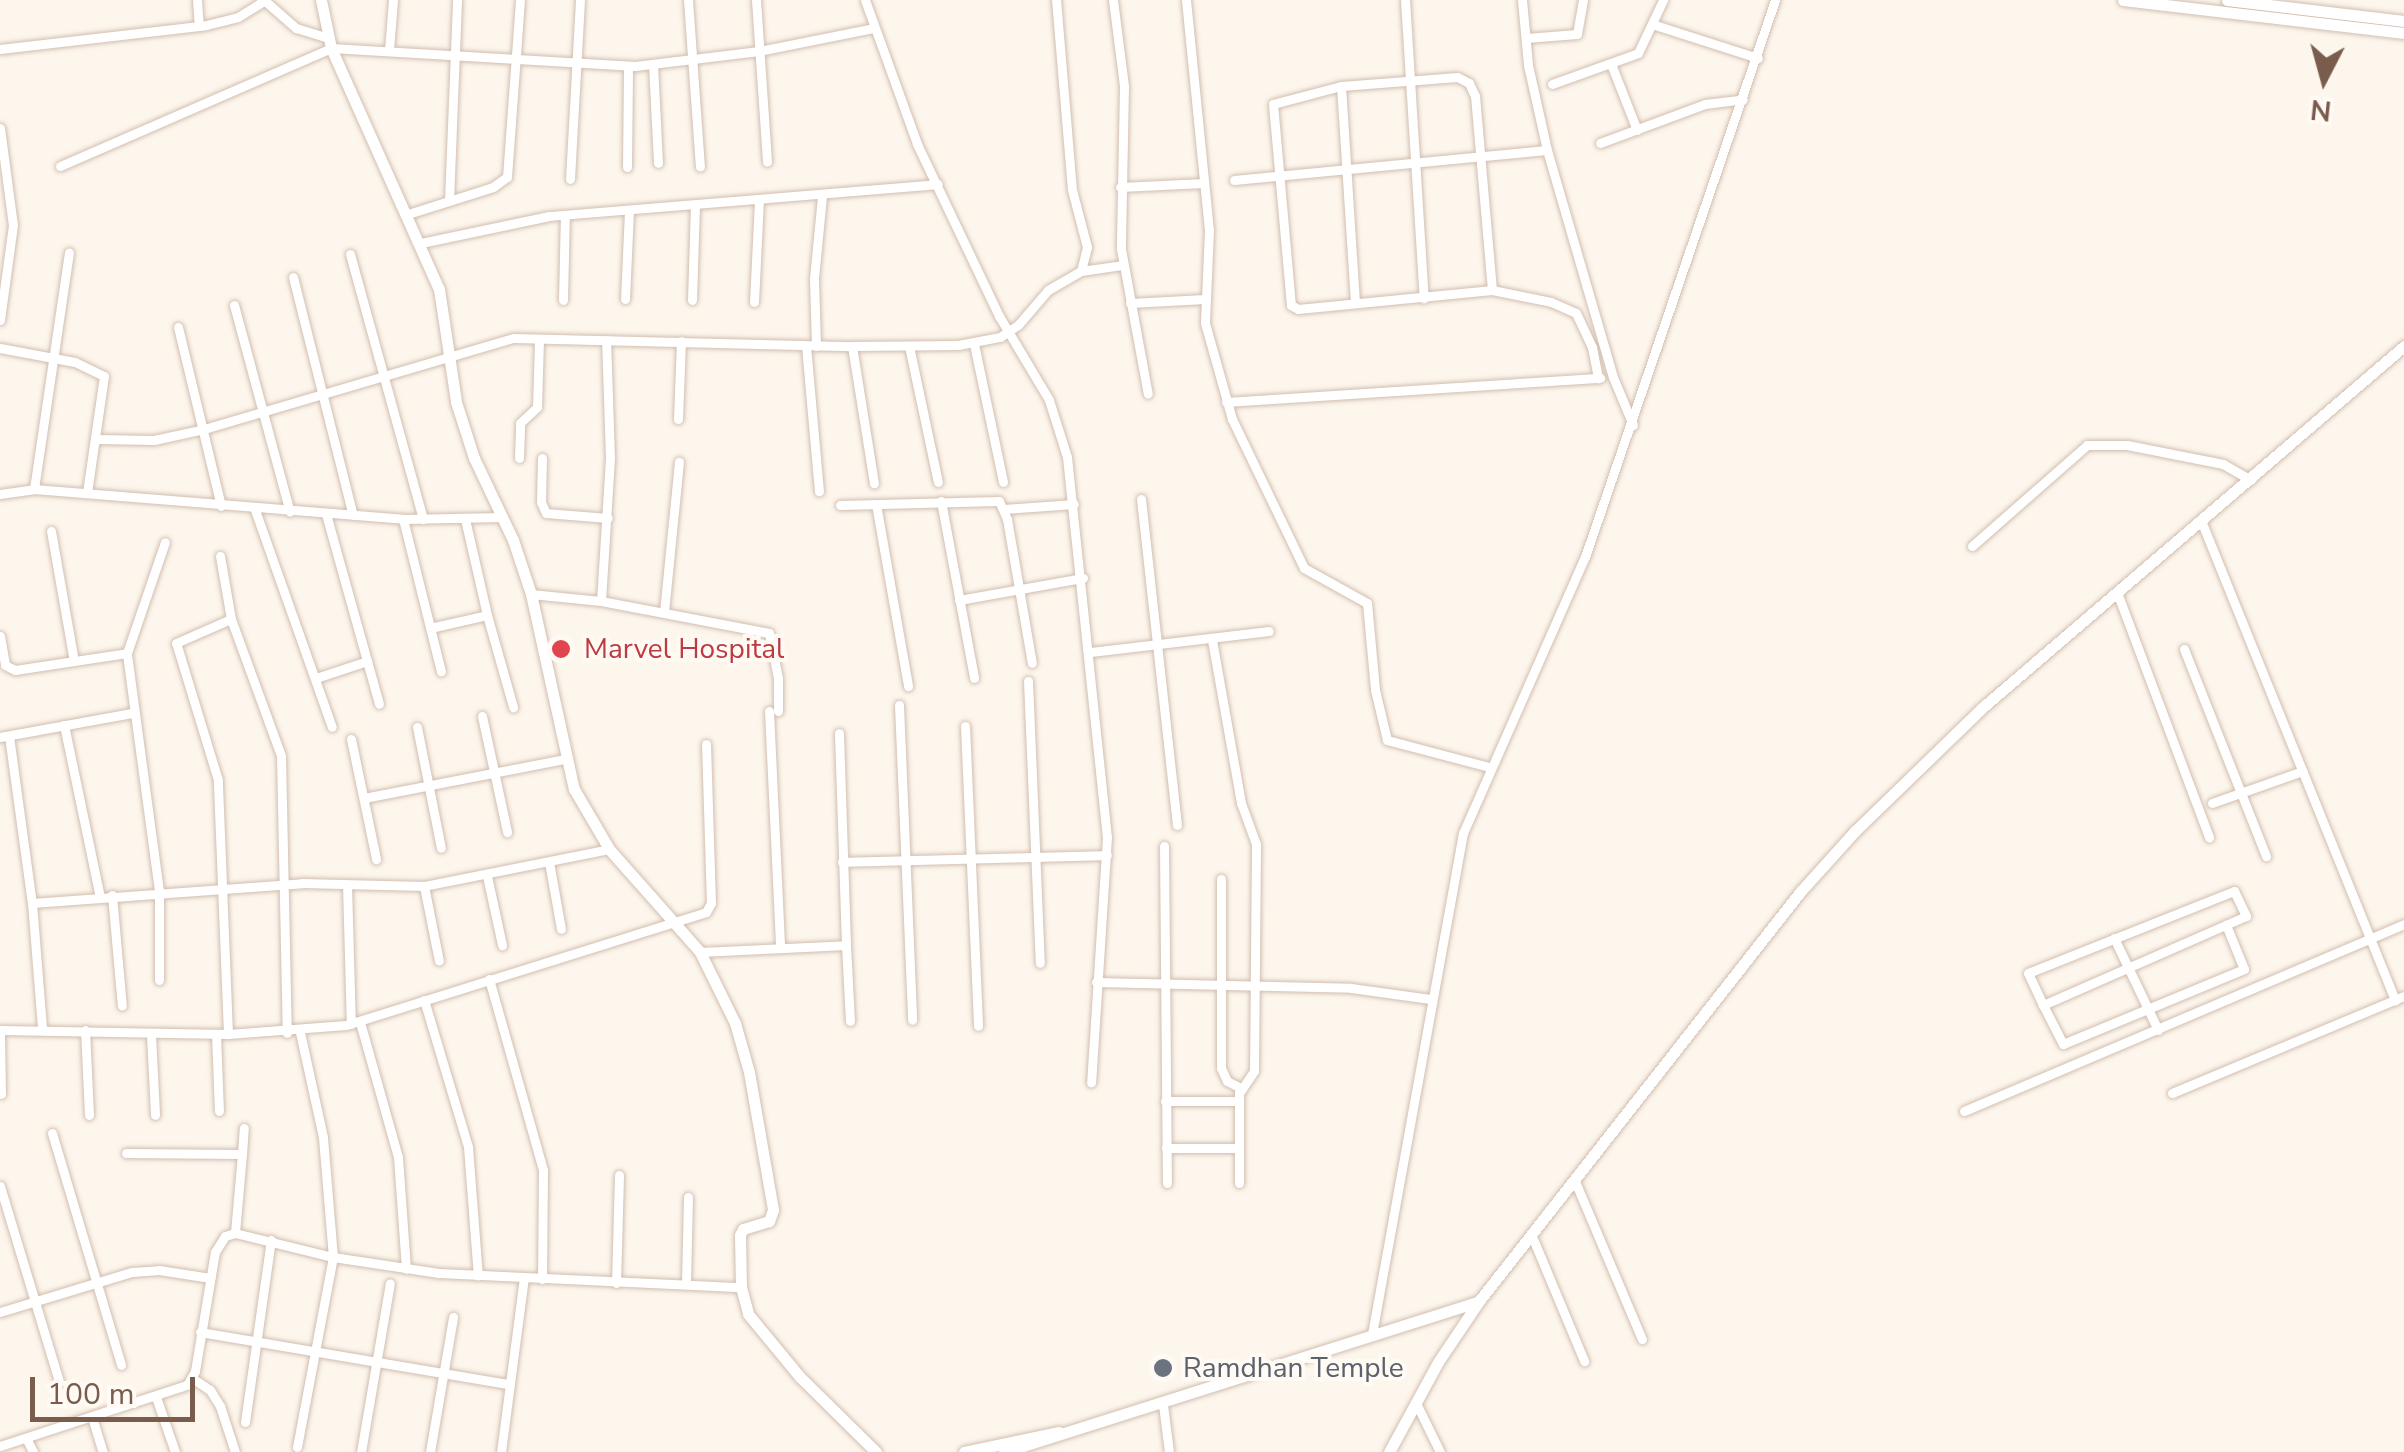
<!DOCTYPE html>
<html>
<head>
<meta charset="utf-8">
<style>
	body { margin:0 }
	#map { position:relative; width:2404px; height:1452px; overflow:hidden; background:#fdf6ec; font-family:"Nunito Sans",sans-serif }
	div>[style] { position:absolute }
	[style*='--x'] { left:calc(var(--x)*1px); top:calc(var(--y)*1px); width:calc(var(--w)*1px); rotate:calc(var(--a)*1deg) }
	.roads { filter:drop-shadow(0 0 2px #d1beb0) drop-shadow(0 0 2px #d1beb0) }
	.minor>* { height:9px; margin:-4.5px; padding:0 4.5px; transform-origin:4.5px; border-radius:4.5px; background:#fff }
	.tertiary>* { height:11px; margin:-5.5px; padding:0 5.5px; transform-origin:5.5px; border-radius:5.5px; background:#fff }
	.dots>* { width:28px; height:28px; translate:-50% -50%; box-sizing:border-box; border:5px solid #fffaf3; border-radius:50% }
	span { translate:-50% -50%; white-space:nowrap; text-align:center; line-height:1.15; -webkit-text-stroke:8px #fffaf3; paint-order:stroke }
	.health-label { font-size:28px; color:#be3a42 }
	.left { translate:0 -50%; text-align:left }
	.worship-label { font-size:28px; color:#5b616d }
	.north { position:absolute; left:2274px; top:30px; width:100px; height:100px; -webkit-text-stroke:8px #fffaf3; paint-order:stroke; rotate:186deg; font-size:28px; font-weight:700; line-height:40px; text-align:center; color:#7a5c4d }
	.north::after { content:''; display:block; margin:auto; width:35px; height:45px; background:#7a5c4d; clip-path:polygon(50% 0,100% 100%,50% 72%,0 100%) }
	.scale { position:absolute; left:30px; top:1377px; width:165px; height:45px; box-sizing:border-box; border:5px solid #7a5c4d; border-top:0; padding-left:12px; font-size:30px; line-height:35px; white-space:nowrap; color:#7a5c4d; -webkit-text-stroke:8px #fffaf3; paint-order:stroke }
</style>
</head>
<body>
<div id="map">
	<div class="roads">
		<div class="minor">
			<i style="--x:197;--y:0;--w:26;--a:86"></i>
			<i style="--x:264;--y:0;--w:43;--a:41.2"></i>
			<i style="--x:296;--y:28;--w:34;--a:17"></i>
			<i style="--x:688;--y:0;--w:167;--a:85.9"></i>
			<i style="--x:756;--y:0;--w:162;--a:86.1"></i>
			<i style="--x:865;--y:0;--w:153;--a:70.1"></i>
			<i style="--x:917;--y:144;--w:191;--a:64.5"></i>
			<i style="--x:999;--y:316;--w:98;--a:59.2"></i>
			<i style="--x:1049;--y:400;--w:60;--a:72.5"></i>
			<i style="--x:1067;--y:457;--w:382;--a:84"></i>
			<i style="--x:1107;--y:837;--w:246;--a:93.7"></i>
			<i style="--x:1113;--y:0;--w:87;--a:82.7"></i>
			<i style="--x:1124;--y:86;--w:163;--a:91.1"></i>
			<i style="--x:1121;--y:249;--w:147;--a:79.5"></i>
			<i style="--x:1186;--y:0;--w:231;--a:84.3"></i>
			<i style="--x:1209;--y:230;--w:93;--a:92.5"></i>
			<i style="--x:1205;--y:323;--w:100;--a:74.3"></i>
			<i style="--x:1232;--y:419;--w:165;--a:64.2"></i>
			<i style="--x:1304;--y:568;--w:72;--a:29.1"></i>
			<i style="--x:1367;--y:603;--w:87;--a:84.7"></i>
			<i style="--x:1375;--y:690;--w:51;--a:76.5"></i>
			<i style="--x:1387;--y:740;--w:106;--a:14.8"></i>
			<i style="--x:1405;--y:0;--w:299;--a:86.4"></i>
			<i style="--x:1522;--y:0;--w:65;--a:84.7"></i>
			<i style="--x:1528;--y:65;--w:87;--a:77.4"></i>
			<i style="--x:1547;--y:150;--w:236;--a:73.8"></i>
			<i style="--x:1613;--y:377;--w:52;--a:67.4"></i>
			<i style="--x:1655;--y:25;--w:108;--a:17.8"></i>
			<i style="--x:1526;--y:38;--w:51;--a:-4.5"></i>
			<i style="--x:1577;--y:34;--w:35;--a:-80"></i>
			<i style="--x:0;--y:49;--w:207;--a:-6.6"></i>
			<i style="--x:206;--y:25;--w:33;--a:-14"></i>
			<i style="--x:238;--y:17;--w:31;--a:-32"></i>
			<i style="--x:389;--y:50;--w:50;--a:-85.4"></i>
			<i style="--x:653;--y:64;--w:99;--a:87.1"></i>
			<i style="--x:1611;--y:64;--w:71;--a:68.5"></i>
			<i style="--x:1552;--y:84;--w:91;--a:-19.8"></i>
			<i style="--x:1638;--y:53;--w:59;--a:-64.7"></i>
			<i style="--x:1341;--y:86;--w:216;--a:86.3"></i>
			<i style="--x:0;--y:128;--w:98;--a:82.4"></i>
			<i style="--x:13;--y:225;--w:96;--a:97.8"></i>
			<i style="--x:1600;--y:143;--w:112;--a:-20.4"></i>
			<i style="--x:1705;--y:104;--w:38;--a:-7"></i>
			<i style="--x:60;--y:166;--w:296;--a:-23.5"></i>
			<i style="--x:331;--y:48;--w:305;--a:3.4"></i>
			<i style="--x:635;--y:66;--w:125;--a:-6.9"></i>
			<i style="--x:759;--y:51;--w:117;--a:-11.3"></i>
			<i style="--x:627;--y:167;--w:101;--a:-89.4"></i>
			<i style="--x:570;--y:179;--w:179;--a:-86.8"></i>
			<i style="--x:1234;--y:180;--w:314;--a:-5.5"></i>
			<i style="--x:1120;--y:187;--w:84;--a:-2.7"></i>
			<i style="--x:449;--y:201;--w:201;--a:-87.7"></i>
			<i style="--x:408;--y:214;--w:89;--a:-17.6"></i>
			<i style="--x:493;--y:187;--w:17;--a:-36"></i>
			<i style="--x:507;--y:177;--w:177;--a:-85.8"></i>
			<i style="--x:421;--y:243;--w:131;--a:-11.9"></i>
			<i style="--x:549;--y:216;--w:390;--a:-4.7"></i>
			<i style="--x:350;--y:254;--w:275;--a:74.6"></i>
			<i style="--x:1081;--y:271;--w:41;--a:-8.3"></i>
			<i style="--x:293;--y:277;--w:245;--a:75.9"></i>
			<i style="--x:1492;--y:290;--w:195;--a:-95"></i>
			<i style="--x:1475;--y:96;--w:14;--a:-115"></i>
			<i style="--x:1469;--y:83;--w:13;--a:-153"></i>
			<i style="--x:1457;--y:77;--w:116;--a:175.6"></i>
			<i style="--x:1341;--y:86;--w:70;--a:165.2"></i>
			<i style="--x:1273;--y:104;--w:202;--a:84.9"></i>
			<i style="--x:1291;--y:305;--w:8;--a:30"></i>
			<i style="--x:1298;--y:309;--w:195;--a:-5.6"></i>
			<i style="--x:1492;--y:290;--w:60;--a:11.5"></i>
			<i style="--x:1551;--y:302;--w:27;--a:24"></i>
			<i style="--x:1576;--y:313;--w:38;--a:65"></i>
			<i style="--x:1592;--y:347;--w:32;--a:79"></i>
			<i style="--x:625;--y:299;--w:89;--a:-87.4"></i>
			<i style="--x:563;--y:300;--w:85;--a:-88.7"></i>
			<i style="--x:692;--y:300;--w:95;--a:-88.2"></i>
			<i style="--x:754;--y:302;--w:101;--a:-87.2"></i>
			<i style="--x:1130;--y:303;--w:75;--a:-3.1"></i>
			<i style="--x:234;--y:305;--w:214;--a:74.9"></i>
			<i style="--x:178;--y:327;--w:184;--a:76.5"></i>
			<i style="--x:974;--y:344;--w:141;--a:78.1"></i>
			<i style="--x:806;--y:346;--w:146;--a:84.9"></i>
			<i style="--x:816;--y:346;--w:68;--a:-91.7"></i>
			<i style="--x:814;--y:278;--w:82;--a:-84.4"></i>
			<i style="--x:852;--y:346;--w:139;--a:80.9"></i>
			<i style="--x:909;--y:346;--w:139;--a:78"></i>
			<i style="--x:0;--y:348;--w:76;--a:10.6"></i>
			<i style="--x:75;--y:362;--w:32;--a:26"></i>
			<i style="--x:104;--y:376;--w:117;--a:98.3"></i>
			<i style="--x:1226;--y:402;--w:375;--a:-3.7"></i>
			<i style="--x:678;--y:419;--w:78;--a:-87.8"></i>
			<i style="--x:96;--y:439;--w:58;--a:1"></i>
			<i style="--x:154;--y:440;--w:51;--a:-12.4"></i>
			<i style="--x:204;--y:429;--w:323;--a:-16.4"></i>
			<i style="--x:514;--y:338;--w:338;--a:1.4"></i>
			<i style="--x:852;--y:346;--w:106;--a:-0.5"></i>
			<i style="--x:958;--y:345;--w:43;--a:-10.8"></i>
			<i style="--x:1000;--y:337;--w:22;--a:-34"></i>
			<i style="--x:1018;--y:325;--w:46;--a:-49.4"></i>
			<i style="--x:1048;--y:290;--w:38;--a:-30"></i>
			<i style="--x:1081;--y:271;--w:25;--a:-76"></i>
			<i style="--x:1087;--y:247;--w:59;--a:-104.7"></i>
			<i style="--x:1072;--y:190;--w:191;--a:-94.8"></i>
			<i style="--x:519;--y:458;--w:35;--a:-88"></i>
			<i style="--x:520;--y:423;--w:23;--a:-43"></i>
			<i style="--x:537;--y:407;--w:68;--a:-88.3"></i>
			<i style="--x:542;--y:458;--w:44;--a:91.3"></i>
			<i style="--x:541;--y:502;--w:12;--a:66"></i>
			<i style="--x:546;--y:513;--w:62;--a:4.6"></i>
			<i style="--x:34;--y:489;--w:239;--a:-81.6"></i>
			<i style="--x:0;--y:494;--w:34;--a:-8"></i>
			<i style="--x:34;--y:489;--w:370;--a:4.6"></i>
			<i style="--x:403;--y:519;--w:100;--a:-1.1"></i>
			<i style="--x:1141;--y:499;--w:328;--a:83.7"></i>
			<i style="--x:941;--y:501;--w:180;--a:79.4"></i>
			<i style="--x:876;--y:504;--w:185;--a:80"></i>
			<i style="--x:840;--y:505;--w:159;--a:-1.4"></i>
			<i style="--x:999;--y:501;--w:20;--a:66"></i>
			<i style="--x:1007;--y:519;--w:146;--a:80.2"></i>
			<i style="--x:1004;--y:509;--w:70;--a:-4.1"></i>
			<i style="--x:255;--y:510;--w:230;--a:70.5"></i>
			<i style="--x:326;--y:514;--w:197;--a:74.4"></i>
			<i style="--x:403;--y:519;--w:157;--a:76"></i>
			<i style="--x:465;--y:519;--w:98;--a:77.1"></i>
			<i style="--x:2202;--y:523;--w:515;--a:67.97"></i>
			<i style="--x:51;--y:531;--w:132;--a:80"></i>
			<i style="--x:1972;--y:546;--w:153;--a:-41.3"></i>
			<i style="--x:2087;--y:445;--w:40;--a:0"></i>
			<i style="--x:2127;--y:445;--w:98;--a:11.2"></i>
			<i style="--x:2223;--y:464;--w:32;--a:30"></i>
			<i style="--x:220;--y:556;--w:64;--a:80.1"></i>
			<i style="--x:231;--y:619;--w:146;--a:69.9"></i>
			<i style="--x:281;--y:756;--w:277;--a:88.8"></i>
			<i style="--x:531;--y:594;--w:70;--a:5.7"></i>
			<i style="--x:601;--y:601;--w:171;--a:10.8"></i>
			<i style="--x:769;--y:633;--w:46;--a:78.7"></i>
			<i style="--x:778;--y:678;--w:33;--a:90"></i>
			<i style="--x:2118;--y:595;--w:259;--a:69.4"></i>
			<i style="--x:959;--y:600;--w:126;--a:-10.1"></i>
			<i style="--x:601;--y:601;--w:143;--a:-86.4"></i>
			<i style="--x:610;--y:458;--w:118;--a:-91.9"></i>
			<i style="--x:664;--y:612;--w:151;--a:-84.3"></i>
			<i style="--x:430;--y:628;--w:58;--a:-12.8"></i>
			<i style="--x:487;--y:615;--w:96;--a:74.2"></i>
			<i style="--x:0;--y:636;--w:29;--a:80"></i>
			<i style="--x:5;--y:665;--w:11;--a:27"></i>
			<i style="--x:15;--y:670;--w:113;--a:-8.6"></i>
			<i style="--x:1212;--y:640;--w:166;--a:79.9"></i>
			<i style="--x:1241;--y:803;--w:44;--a:69.9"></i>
			<i style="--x:1256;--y:844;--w:227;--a:90.5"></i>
			<i style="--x:1254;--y:1071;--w:27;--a:124"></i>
			<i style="--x:1239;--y:1093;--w:90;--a:90"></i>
			<i style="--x:2184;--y:649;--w:223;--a:68.4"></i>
			<i style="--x:1091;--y:652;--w:179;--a:-6.7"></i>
			<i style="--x:316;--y:678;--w:54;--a:-18.4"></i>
			<i style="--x:1028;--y:681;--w:282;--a:87.6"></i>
			<i style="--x:899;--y:705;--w:315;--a:87.6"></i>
			<i style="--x:769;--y:711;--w:237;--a:87.3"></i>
			<i style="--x:482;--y:716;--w:119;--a:77.8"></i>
			<i style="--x:64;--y:725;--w:176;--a:78.2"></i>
			<i style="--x:965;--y:726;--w:300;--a:87.5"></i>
			<i style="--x:417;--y:727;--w:123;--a:78.8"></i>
			<i style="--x:9;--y:736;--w:169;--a:82.2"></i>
			<i style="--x:32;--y:903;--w:125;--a:85.4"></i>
			<i style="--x:0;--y:737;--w:134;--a:-10.3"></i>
			<i style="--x:351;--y:739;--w:123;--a:78.2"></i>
			<i style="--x:364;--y:798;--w:205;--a:-11"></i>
			<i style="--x:2212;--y:803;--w:96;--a:-19.4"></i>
			<i style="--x:1164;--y:846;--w:337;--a:89.5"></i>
			<i style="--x:549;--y:862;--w:68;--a:79.8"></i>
			<i style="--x:842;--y:862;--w:265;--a:-1.5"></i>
			<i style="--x:487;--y:876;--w:71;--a:77.7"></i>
			<i style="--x:1221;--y:879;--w:189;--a:90"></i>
			<i style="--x:1221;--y:1068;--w:14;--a:65"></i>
			<i style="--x:1227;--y:1081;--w:16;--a:27"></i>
			<i style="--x:347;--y:885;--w:139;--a:88.4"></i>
			<i style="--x:424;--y:886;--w:76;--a:78.7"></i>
			<i style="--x:2234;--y:891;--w:28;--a:64"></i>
			<i style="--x:2246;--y:916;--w:222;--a:156.3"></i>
			<i style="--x:2043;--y:1005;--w:35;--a:-115"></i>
			<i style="--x:2028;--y:973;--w:222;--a:-21.7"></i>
			<i style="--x:112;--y:895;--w:111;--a:84.9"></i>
			<i style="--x:32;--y:903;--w:271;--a:-4.2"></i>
			<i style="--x:302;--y:883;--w:122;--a:1.4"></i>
			<i style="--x:424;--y:886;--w:189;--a:-11.3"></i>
			<i style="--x:2114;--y:938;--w:102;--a:64.4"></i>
			<i style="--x:846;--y:945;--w:76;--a:87"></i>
			<i style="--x:700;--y:952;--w:146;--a:-2.7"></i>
			<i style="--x:846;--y:945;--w:212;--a:-91.9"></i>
			<i style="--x:489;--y:979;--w:198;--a:74.2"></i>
			<i style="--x:543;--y:1170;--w:109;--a:90.5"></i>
			<i style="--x:159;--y:980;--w:89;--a:-90"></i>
			<i style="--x:159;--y:891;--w:240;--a:-97.7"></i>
			<i style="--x:127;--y:653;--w:117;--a:-71.1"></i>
			<i style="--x:1096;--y:982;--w:255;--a:1.3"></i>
			<i style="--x:1351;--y:988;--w:80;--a:7.9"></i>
			<i style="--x:424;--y:1000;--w:153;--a:73.3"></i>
			<i style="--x:468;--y:1147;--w:129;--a:85.6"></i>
			<i style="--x:2043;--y:1005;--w:44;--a:62.9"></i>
			<i style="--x:2063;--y:1044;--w:196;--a:-22.5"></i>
			<i style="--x:2244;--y:969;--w:48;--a:-112.2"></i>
			<i style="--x:360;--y:1022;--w:140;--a:74.3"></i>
			<i style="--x:398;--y:1157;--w:112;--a:85.9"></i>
			<i style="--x:0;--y:1030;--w:228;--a:1"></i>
			<i style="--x:228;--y:1034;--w:118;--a:-4.4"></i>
			<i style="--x:346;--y:1025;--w:377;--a:-17.4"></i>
			<i style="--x:706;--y:912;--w:10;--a:-61"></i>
			<i style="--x:711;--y:903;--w:159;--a:-91.8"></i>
			<i style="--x:85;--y:1030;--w:85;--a:87.3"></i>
			<i style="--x:216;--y:1034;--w:77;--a:87.8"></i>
			<i style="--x:228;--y:1034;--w:254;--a:-92.3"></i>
			<i style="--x:218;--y:780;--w:143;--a:-107"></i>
			<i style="--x:176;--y:643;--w:60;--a:-23.6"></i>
			<i style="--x:0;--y:1035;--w:59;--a:89"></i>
			<i style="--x:151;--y:1035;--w:80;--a:87.1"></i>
			<i style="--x:2172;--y:1093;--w:251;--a:-22.7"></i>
			<i style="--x:1165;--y:1101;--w:73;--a:0"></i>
			<i style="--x:1964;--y:1111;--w:478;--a:-23"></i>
			<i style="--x:52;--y:1133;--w:242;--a:73.4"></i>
			<i style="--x:1166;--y:1148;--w:72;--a:0"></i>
			<i style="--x:126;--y:1153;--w:116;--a:0.5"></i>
			<i style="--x:242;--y:1154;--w:79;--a:95.1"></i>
			<i style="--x:242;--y:1154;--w:26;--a:-86"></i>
			<i style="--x:1574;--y:1179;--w:174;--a:67"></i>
			<i style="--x:0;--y:1186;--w:205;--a:73.2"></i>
			<i style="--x:1531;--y:1234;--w:138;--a:67.3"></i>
			<i style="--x:616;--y:1283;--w:108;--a:-88.4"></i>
			<i style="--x:686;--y:1284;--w:87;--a:-88.7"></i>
			<i style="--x:0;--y:1312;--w:138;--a:-16.9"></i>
			<i style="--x:132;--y:1272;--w:27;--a:-4"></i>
			<i style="--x:159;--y:1270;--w:52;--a:8.9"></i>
			<i style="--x:200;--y:1332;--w:312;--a:9.6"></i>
			<i style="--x:1372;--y:1334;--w:509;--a:-79.71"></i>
			<i style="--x:1463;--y:833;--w:302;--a:-66.2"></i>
			<i style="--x:1585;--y:557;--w:589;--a:-71.16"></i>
			<i style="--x:192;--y:1378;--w:22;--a:34"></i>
			<i style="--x:210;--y:1390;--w:19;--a:58"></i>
			<i style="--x:220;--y:1406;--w:48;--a:71.9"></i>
			<i style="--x:156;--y:1397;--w:58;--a:70.9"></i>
			<i style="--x:1416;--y:1403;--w:55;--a:63.9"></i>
			<i style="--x:1163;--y:1405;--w:47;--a:82.7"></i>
			<i style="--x:92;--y:1417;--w:37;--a:73"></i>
			<i style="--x:245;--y:1422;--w:184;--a:-81.9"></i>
			<i style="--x:26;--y:1438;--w:16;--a:63"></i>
			<i style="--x:0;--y:1446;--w:197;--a:-18.1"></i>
			<i style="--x:187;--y:1385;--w:16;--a:-60"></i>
			<i style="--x:195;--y:1371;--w:121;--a:-80.5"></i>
			<i style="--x:215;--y:1252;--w:19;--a:-58"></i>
			<i style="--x:225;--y:1236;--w:10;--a:-17"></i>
			<i style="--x:235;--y:1233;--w:101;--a:13.8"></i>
			<i style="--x:333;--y:1257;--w:107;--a:8.6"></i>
			<i style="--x:439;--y:1273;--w:302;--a:2.7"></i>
			<i style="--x:297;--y:1447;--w:193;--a:-79.3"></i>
			<i style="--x:333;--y:1257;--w:120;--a:-94.8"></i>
			<i style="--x:323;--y:1137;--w:107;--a:-102.4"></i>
			<i style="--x:361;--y:1452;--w:171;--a:-80.3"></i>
			<i style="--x:430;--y:1452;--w:137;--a:-80.3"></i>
			<i style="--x:501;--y:1452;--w:176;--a:-82.5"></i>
		</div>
		<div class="tertiary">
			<i style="--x:321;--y:0;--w:49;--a:78.2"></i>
			<i style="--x:331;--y:48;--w:264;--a:65.9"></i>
			<i style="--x:439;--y:289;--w:114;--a:81.4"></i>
			<i style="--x:456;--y:402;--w:59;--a:72.2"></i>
			<i style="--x:474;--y:458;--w:91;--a:64.6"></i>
			<i style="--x:513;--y:540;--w:57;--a:71.6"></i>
			<i style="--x:531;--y:594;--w:200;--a:77.6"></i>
			<i style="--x:574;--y:789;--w:69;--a:59.7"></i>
			<i style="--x:609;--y:849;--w:137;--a:48.5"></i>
			<i style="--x:700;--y:952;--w:79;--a:63.8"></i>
			<i style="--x:735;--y:1023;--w:51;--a:74.1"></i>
			<i style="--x:749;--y:1072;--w:140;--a:80.1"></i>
			<i style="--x:773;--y:1210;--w:12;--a:110"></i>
			<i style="--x:769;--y:1221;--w:27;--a:163"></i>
			<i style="--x:743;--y:1229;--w:7;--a:117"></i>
			<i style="--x:740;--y:1235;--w:52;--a:88.9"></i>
			<i style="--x:741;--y:1287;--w:28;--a:75"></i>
			<i style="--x:748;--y:1314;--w:82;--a:50.5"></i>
			<i style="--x:800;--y:1377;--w:107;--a:44.6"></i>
			<i style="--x:2123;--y:0;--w:283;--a:6.7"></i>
			<i style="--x:2227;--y:0;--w:178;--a:6.8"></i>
			<i style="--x:964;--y:1452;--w:97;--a:-11.9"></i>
			<i style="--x:1004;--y:1452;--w:498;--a:-17.6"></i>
			<i style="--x:1389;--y:1452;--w:102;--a:-61.4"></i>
			<i style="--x:1438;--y:1362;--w:73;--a:-56.1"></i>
			<i style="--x:1479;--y:1301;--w:520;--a:-51.87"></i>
			<i style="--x:1800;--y:892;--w:82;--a:-48"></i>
			<i style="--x:1855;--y:831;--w:178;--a:-44.1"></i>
			<i style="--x:1983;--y:707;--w:555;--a:-40.61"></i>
		</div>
	</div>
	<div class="dots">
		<i style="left:561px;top:649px;background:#e0444e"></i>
		<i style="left:1163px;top:1368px;background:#6b7280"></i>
	</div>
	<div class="health-label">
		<span class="left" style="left:584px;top:649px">Marvel Hospital</span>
	</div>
	<div class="worship-label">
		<span class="left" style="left:1183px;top:1368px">Ramdhan Temple</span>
	</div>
	<div class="north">N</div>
	<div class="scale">100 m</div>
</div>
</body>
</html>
